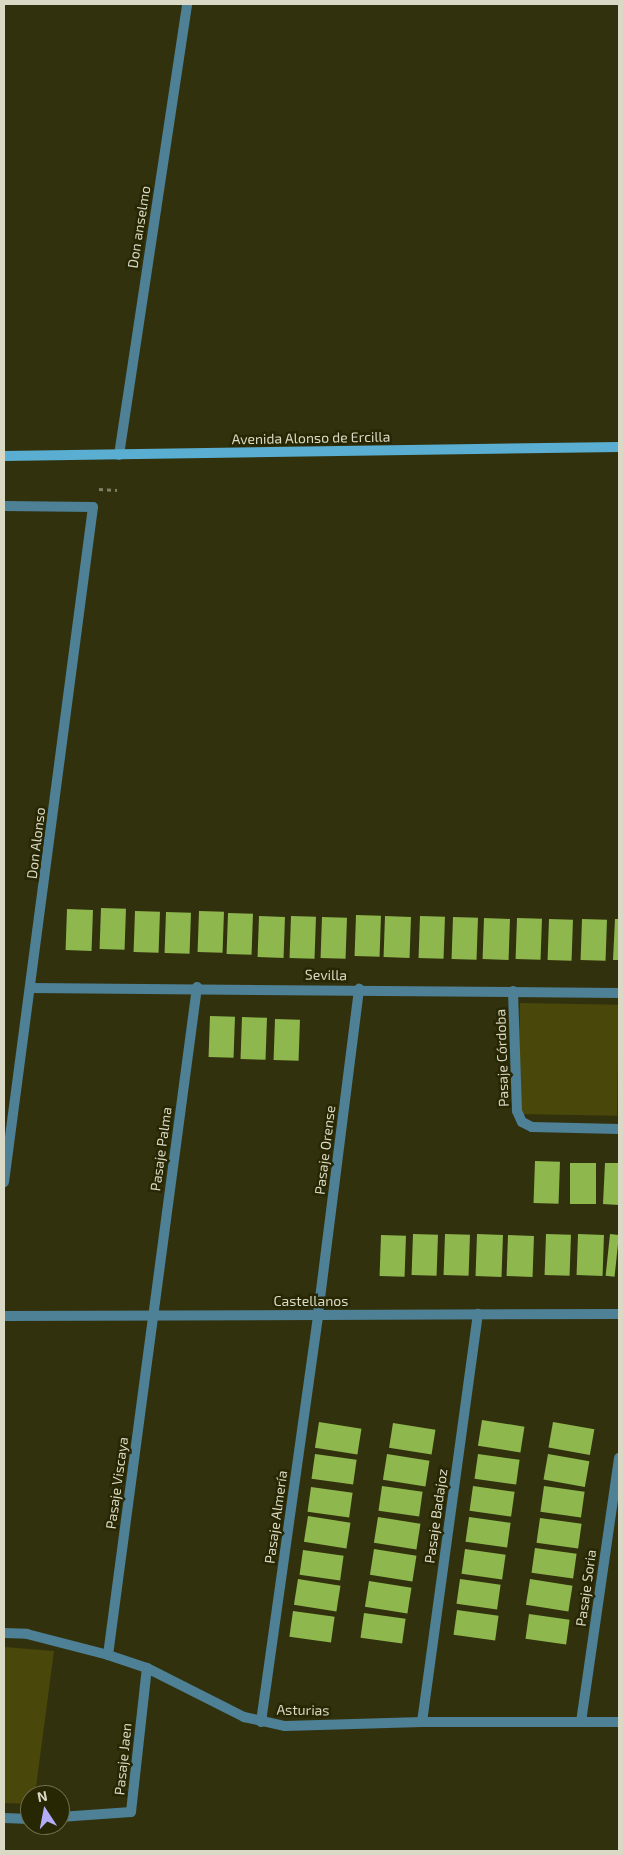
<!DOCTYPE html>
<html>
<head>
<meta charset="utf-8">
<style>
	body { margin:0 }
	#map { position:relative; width:623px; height:1855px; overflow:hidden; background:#32310d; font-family:"Exo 2",sans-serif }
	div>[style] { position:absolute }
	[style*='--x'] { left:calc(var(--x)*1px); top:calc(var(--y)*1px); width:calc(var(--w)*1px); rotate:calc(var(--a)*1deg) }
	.green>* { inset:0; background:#49470a; transform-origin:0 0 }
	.building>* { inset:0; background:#8eb74e; transform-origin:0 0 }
	.path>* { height:3px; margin-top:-1.5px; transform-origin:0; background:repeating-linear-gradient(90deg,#7f7f62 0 4px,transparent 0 8px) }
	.street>* { height:10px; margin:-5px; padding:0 5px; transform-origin:5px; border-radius:5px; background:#4e8096 }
	.secondary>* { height:10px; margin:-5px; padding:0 5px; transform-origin:5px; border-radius:5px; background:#59aed1 }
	span { translate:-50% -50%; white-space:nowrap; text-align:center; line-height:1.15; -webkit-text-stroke:5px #282703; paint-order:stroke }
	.street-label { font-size:14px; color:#d9d9c5 }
	.frame { position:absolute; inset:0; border:5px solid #d9d9c5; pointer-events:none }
	.north { position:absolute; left:20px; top:1785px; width:50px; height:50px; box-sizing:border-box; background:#282703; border:1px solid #6f6e51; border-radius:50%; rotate:349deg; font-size:14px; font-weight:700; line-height:20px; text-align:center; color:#d9d9c5 }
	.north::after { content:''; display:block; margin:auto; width:18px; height:22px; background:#b3adf9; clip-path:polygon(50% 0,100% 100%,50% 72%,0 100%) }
</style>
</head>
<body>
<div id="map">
	<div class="green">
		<i style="left:520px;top:1003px;width:99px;height:111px;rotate:1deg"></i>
		<i style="clip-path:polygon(4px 1647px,54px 1651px,35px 1795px,30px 1795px,30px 1804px,4px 1803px)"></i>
	</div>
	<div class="building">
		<i style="left:101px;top:908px;width:25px;height:41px;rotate:2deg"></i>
		<i style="left:67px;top:909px;width:26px;height:41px;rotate:2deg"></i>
		<i style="left:135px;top:911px;width:25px;height:41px;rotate:2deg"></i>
		<i style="left:199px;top:911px;width:25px;height:41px;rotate:2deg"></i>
		<i style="left:166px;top:912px;width:25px;height:41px;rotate:2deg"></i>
		<i style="left:228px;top:913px;width:25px;height:41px;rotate:2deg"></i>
		<i style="left:356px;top:915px;width:25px;height:41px;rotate:2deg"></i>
		<i style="left:259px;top:916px;width:26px;height:41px;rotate:2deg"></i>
		<i style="left:291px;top:916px;width:25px;height:42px;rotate:2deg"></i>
		<i style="left:385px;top:916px;width:26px;height:41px;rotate:2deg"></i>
		<i style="left:420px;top:916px;width:25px;height:42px;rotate:2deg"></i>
		<i style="left:322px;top:917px;width:25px;height:41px;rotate:2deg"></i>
		<i style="left:453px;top:917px;width:25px;height:42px;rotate:2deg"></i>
		<i style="left:484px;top:918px;width:26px;height:41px;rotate:2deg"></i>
		<i style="left:517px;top:918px;width:25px;height:41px;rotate:2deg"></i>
		<i style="left:549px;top:919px;width:24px;height:41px;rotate:2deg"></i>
		<i style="left:582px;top:919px;width:25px;height:41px;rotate:2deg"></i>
		<i style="clip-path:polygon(615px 919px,619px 919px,619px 960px,613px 960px)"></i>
		<i style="left:210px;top:1016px;width:25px;height:41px;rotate:2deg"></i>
		<i style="left:242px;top:1017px;width:25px;height:42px;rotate:2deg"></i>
		<i style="left:275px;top:1019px;width:25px;height:41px;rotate:2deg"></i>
		<i style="left:535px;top:1161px;width:25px;height:42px;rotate:2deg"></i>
		<i style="left:570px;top:1163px;width:26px;height:41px"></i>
		<i style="clip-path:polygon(605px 1163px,619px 1163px,619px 1205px,603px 1204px)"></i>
		<i style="left:413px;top:1234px;width:25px;height:41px;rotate:2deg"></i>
		<i style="left:445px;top:1234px;width:25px;height:41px;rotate:2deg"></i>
		<i style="left:477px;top:1234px;width:26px;height:42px;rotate:2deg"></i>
		<i style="left:546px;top:1234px;width:25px;height:41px;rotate:2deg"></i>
		<i style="left:578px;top:1234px;width:26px;height:41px;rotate:2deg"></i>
		<i style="left:610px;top:1234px;width:9px;height:42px;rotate:6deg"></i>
		<i style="left:381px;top:1235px;width:25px;height:41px;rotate:2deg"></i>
		<i style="left:508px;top:1235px;width:26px;height:41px;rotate:2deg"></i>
		<i style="left:482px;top:1420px;width:43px;height:26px;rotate:9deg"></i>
		<i style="left:319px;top:1422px;width:43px;height:26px;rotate:9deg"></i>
		<i style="left:553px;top:1422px;width:42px;height:26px;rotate:10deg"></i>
		<i style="left:393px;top:1423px;width:43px;height:25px;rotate:9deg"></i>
		<i style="left:315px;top:1454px;width:42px;height:25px;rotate:8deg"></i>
		<i style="left:387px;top:1454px;width:43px;height:26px;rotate:9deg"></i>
		<i style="left:478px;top:1454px;width:42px;height:25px;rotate:8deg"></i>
		<i style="left:548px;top:1454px;width:42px;height:26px;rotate:10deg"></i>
		<i style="left:382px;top:1486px;width:41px;height:25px;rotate:8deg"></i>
		<i style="left:473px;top:1486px;width:42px;height:25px;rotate:8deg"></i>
		<i style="left:544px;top:1486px;width:41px;height:26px;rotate:8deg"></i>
		<i style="left:311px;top:1487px;width:42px;height:25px;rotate:8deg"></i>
		<i style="left:308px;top:1516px;width:43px;height:26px;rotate:9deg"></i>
		<i style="left:378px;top:1517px;width:43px;height:26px;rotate:9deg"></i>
		<i style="left:469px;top:1517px;width:42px;height:25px;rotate:8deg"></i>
		<i style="left:540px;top:1518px;width:42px;height:25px;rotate:8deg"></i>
		<i style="left:535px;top:1548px;width:42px;height:25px;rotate:8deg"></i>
		<i style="left:374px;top:1549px;width:43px;height:26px;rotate:9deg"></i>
		<i style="left:465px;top:1549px;width:41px;height:25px;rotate:8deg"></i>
		<i style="left:303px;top:1550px;width:41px;height:25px;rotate:8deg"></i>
		<i style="left:298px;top:1579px;width:43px;height:26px;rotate:9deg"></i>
		<i style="left:460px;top:1579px;width:41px;height:25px;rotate:8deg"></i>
		<i style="left:530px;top:1579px;width:43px;height:26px;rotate:9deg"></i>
		<i style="left:369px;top:1581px;width:43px;height:26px;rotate:9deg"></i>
		<i style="left:457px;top:1610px;width:42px;height:25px;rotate:8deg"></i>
		<i style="left:293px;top:1611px;width:42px;height:26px;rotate:8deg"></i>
		<i style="left:364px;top:1613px;width:42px;height:25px;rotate:8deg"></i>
		<i style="left:529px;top:1614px;width:41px;height:25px;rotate:8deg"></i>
	</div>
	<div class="path">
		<i style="--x:99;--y:489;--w:18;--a:3"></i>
	</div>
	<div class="street">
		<i style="--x:119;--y:455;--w:456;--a:-81.4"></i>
		<i style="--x:4;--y:506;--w:89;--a:0.6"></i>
		<i style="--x:93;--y:507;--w:681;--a:97.51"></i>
		<i style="--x:31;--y:988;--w:588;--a:0.49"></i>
		<i style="--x:513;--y:991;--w:120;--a:88.1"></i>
		<i style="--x:517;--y:1111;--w:12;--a:66"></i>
		<i style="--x:522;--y:1122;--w:11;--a:27"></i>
		<i style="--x:532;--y:1127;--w:87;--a:1.3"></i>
		<i style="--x:4;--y:1316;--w:615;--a:-0.19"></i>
		<i style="--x:4;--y:1633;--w:23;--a:2"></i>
		<i style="--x:27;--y:1634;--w:84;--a:14.5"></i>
		<i style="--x:108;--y:1655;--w:41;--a:18.4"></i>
		<i style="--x:147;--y:1668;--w:109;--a:26.8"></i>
		<i style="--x:244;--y:1717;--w:42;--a:12.4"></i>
		<i style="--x:285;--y:1726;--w:137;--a:-1.7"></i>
		<i style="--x:422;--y:1722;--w:197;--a:0"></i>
		<i style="--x:108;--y:1655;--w:674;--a:-82.41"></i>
		<i style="--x:261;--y:1722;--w:412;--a:-82"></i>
		<i style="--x:318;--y:1314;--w:328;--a:-82.8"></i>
		<i style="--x:422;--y:1722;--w:412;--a:-82.2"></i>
		<i style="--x:581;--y:1722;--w:267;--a:-81.8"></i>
		<i style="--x:60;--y:1817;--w:71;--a:-4"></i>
		<i style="--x:131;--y:1812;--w:145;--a:-83.7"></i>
		<i style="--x:4;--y:1818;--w:26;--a:2"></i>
	</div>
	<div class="secondary">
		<i style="--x:4;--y:456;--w:615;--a:-0.84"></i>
	</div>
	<div class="street-label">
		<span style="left:139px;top:227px;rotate:-81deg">Don anselmo</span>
		<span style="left:311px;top:438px;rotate:-1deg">Avenida Alonso de Ercilla</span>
		<span style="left:36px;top:843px;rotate:-83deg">Don Alonso</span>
		<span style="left:326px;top:975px;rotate:1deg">Sevilla</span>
		<span style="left:502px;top:1058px;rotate:-92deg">Pasaje Córdoba</span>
		<span style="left:161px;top:1149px;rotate:-82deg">Pasaje Palma</span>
		<span style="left:325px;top:1150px;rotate:-83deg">Pasaje Orense</span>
		<span style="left:311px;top:1301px">Castellanos</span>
		<span style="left:117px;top:1483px;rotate:-82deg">Pasaje Viscaya</span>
		<span style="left:436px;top:1516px;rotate:-82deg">Pasaje Badajoz</span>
		<span style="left:276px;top:1517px;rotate:-82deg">Pasaje Almería</span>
		<span style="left:586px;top:1588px;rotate:-82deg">Pasaje Soria</span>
		<span style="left:303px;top:1710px;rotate:1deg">Asturias</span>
		<span style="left:123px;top:1759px;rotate:-84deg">Pasaje Jaen</span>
	</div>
	<div class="frame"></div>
	<div class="north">N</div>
</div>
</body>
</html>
